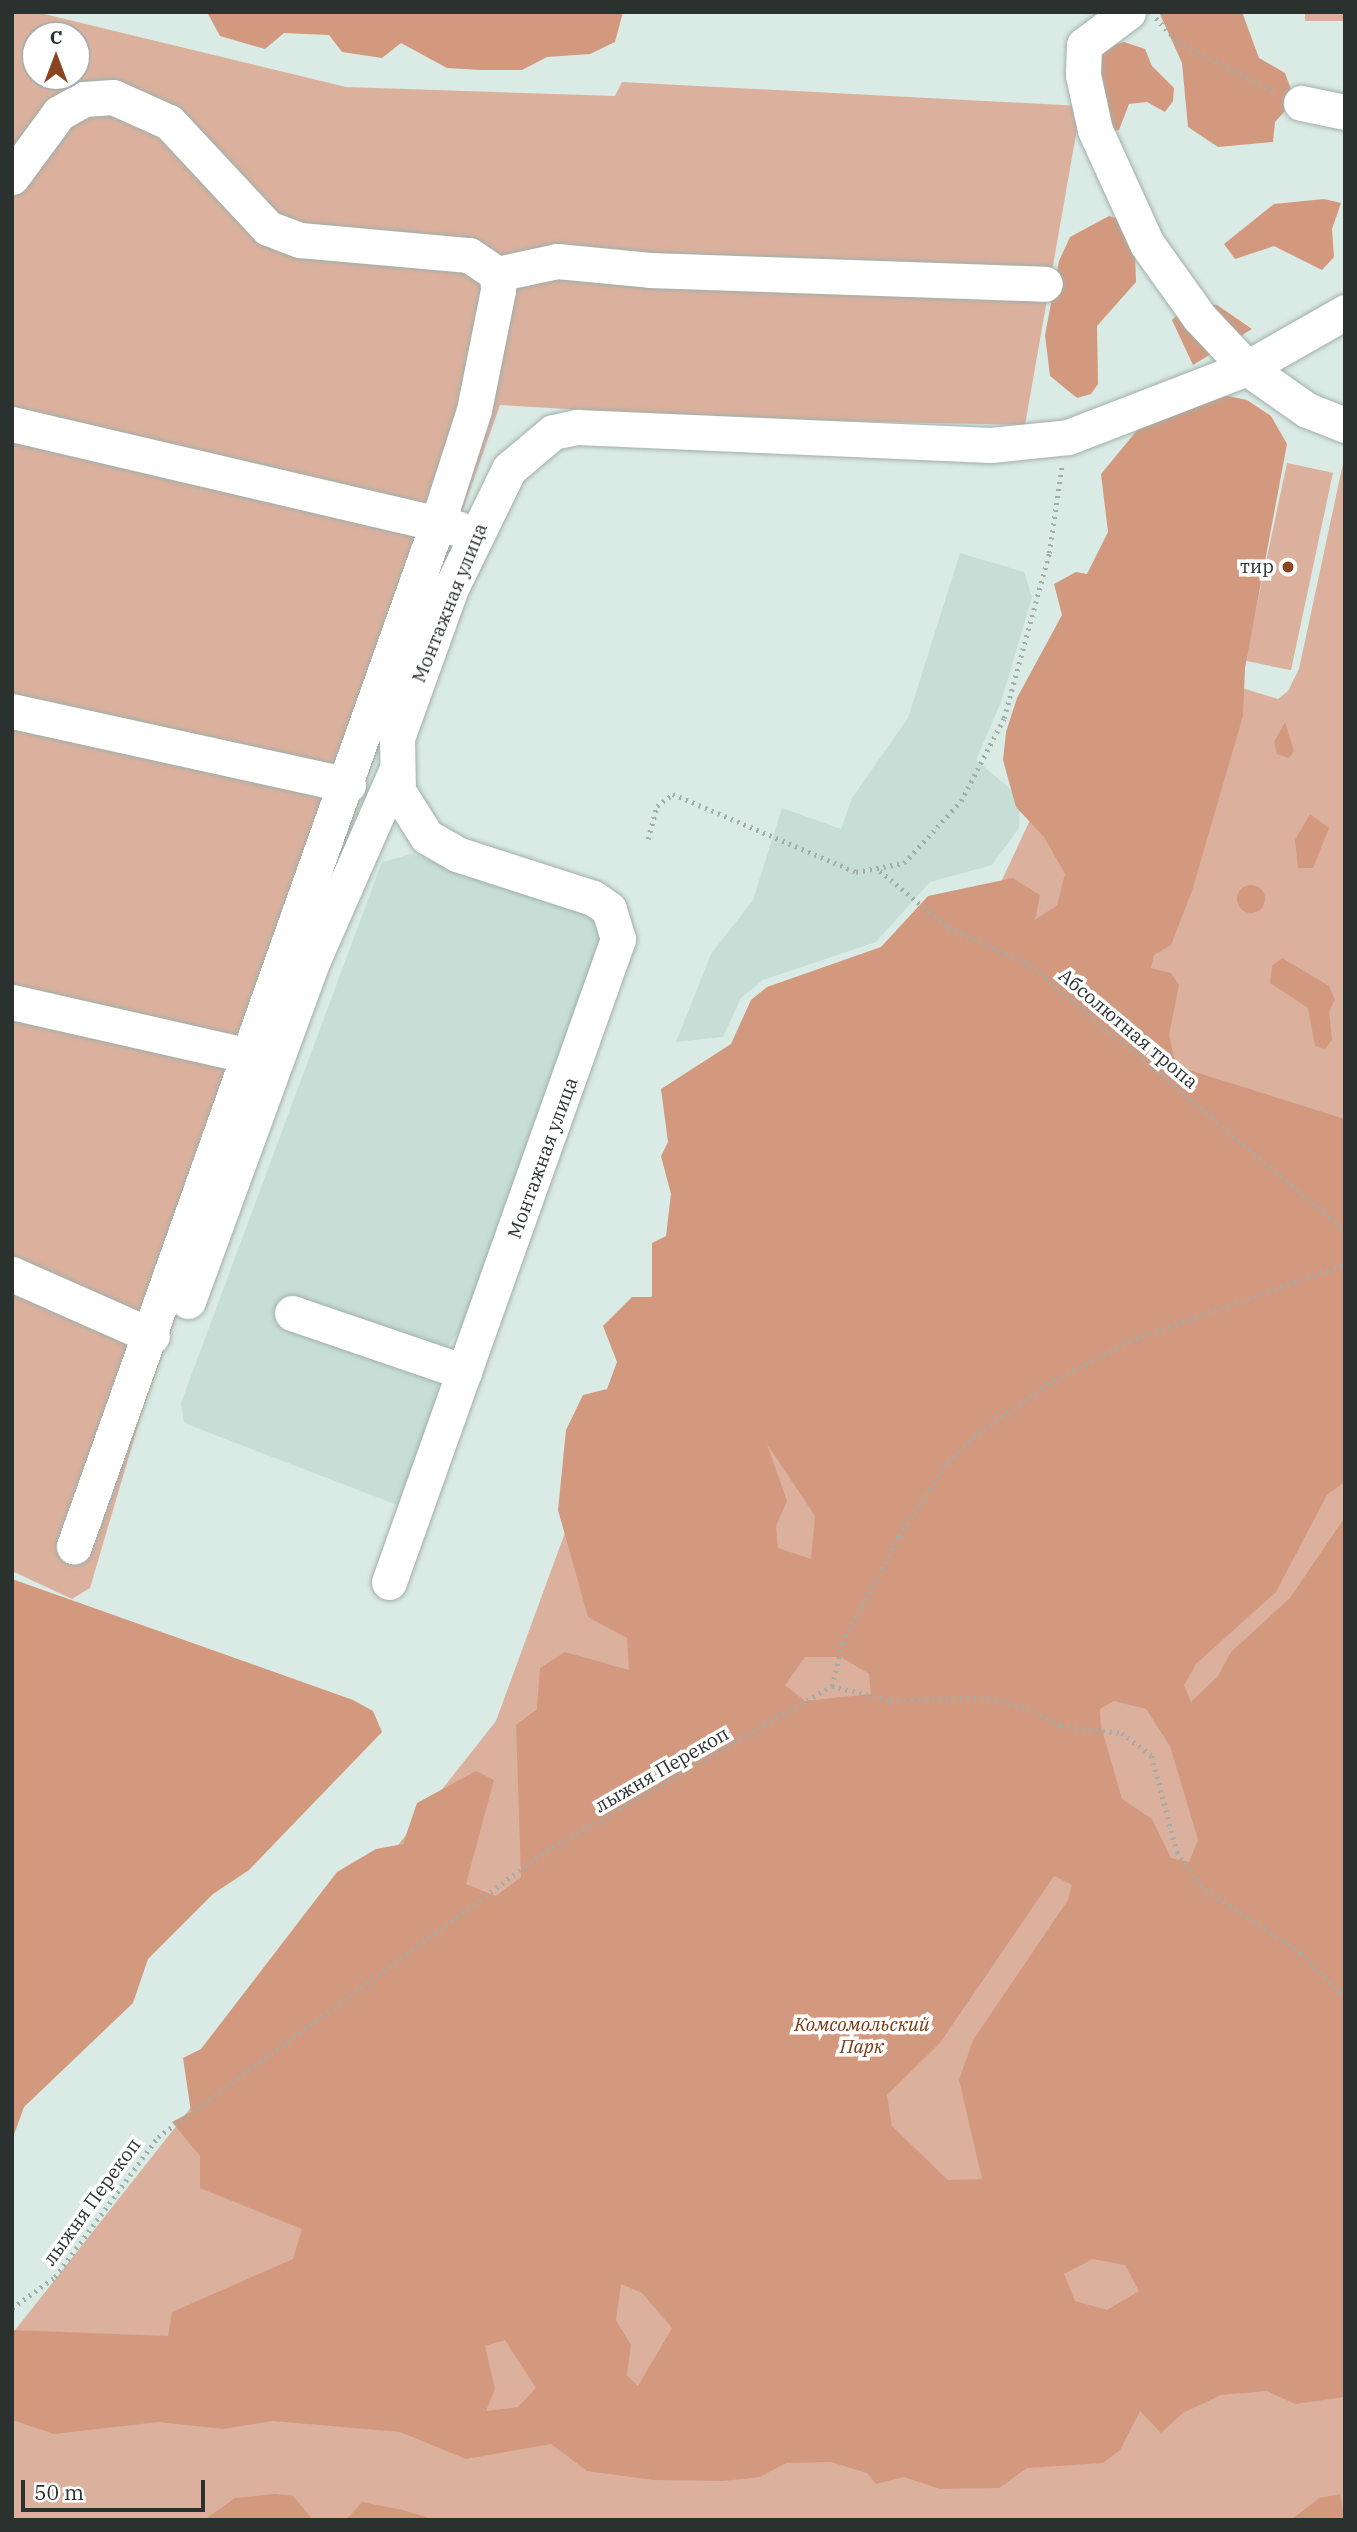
<!DOCTYPE html>
<html>
<head>
<meta charset="utf-8">
<style>
	body { margin:0 }
	#map { position:relative; width:1357px; height:2532px; overflow:hidden; background:#daeae4; font-family:"IBM Plex Serif",serif }
	div>[style] { position:absolute }
	[style*='--x'] { left:calc(var(--x)*1px); top:calc(var(--y)*1px); width:calc(var(--w)*1px); rotate:calc(var(--a)*1deg) }
	.built>* { inset:0; background:#c7ded6 }
	.green>* { inset:0; background:#dbb19e; transform-origin:0 0 }
	.forest>* { inset:0; background:#d3997f }
	.round { border-radius:50% }
	.path>* { height:4.5px; margin-top:-2.25px; transform-origin:0; background:repeating-linear-gradient(90deg,#a0ada8 0 2px,transparent 0 7px) }
	.roads { filter:drop-shadow(0 0 2px #a0afa9) drop-shadow(0 0 2px #a0afa9) }
	.minor>* { height:35px; margin:-17.5px; padding:0 17.5px; transform-origin:17.5px; border-radius:17.5px; background:#fff }
	.dots>* { width:19px; height:19px; translate:-50% -50%; box-sizing:border-box; border:4px solid #fff; border-radius:50% }
	span { translate:-50% -50%; white-space:nowrap; text-align:center; line-height:1.15; -webkit-text-stroke:7px #fff; paint-order:stroke }
	.poi-label { font-size:19px; color:#2b312f }
	.right { translate:-100% -50%; text-align:right }
	.street-label { font-size:19px; color:#2b312f }
	.park-label { font-size:19px; color:#7c360e; font-style:italic }
	.frame { position:absolute; inset:0; border:14px solid #2b312f; pointer-events:none }
	.north { position:absolute; left:21px; top:21px; width:70px; height:70px; box-sizing:border-box; background:#fff; border:2px solid #aaadac; border-radius:50%; rotate:0deg; font-size:19px; font-weight:700; line-height:28px; text-align:center; color:#2b312f }
	.north::after { content:''; display:block; margin:auto; width:24px; height:32px; background:#8b4420; clip-path:polygon(50% 0,100% 100%,50% 72%,0 100%) }
	.scale { position:absolute; left:21px; top:2480px; width:184px; height:32px; box-sizing:border-box; border:4px solid #2b312f; border-top:0; padding-left:9px; font-size:21px; line-height:24px; white-space:nowrap; color:#2b312f; -webkit-text-stroke:5px #fff; paint-order:stroke }
</style>
</head>
<body>
<div id="map">
	<div class="built">
		<i style="clip-path:polygon(960px 553px,1024px 572px,1032px 597px,1001px 702px,976px 760px,1020px 797px,1019px 828px,992px 865px,930px 882px,876px 942px,763px 980px,741px 998px,723px 1037px,676px 1042px,711px 954px,753px 900px,782px 808px,841px 829px,852px 798px,908px 718px)"></i>
		<i style="clip-path:polygon(412px 854px,591px 912px,604px 946px,471px 1317px,442px 1353px,434px 1376px,447px 1411px,413px 1511px,184px 1423px,181px 1403px,382px 862px)"></i>
	</div>
	<div class="green">
		<i style="clip-path:polygon(evenodd,12px 12px,36px 12px,346px 87px,615px 96px,622px 82px,1081px 106px,1025px 425px,733px 419px,500px 405px,141px 1415px,90px 1588px,72px 1599px,12px 1571px,12px 12px,35px 35px,77px 35px,77px 77px,35px 77px,35px 35px)"></i>
		<i style="left:1305px;top:12px;width:40px;height:9px"></i>
		<i style="clip-path:polygon(1345px 454px,1345px 2520px,12px 2520px,12px 2334px,496px 1721px,737px 1063px,987px 912px,1111px 647px,1278px 699px,1288px 691px,1299px 669px)"></i>
		<i style="left:1287px;top:463px;width:47px;height:202px;rotate:12deg"></i>
	</div>
	<div class="forest">
		<i style="clip-path:polygon(207px 12px,623px 12px,615px 42px,590px 54px,547px 57px,522px 70px,481px 70px,447px 68px,401px 43px,382px 58px,342px 52px,329px 35px,284px 33px,265px 49px,220px 36px)"></i>
		<i style="clip-path:polygon(1159px 12px,1242px 12px,1259px 58px,1285px 73px,1295px 100px,1275px 122px,1273px 142px,1218px 147px,1188px 127px,1182px 63px)"></i>
		<i style="clip-path:polygon(1124px 42px,1145px 49px,1152px 66px,1174px 88px,1173px 101px,1165px 112px,1147px 102px,1129px 104px,1119px 130px,1102px 132px,1097px 49px)"></i>
		<i style="clip-path:polygon(1324px 199px,1341px 203px,1332px 229px,1334px 257px,1322px 270px,1274px 246px,1235px 259px,1224px 244px,1274px 204px)"></i>
		<i style="clip-path:polygon(1109px 216px,1134px 224px,1136px 282px,1097px 326px,1098px 384px,1091px 394px,1077px 398px,1050px 376px,1045px 335px,1059px 261px,1070px 237px)"></i>
		<i style="clip-path:polygon(1189px 303px,1217px 305px,1252px 329px,1193px 365px,1172px 320px)"></i>
		<i style="clip-path:polygon(evenodd,1198px 390px,1247px 400px,1271px 416px,1287px 444px,1245px 668px,1243px 716px,1192px 891px,1171px 945px,1154px 955px,1151px 968px,1171px 973px,1179px 985px,1169px 1035px,1176px 1066px,1345px 1119px,1345px 1482px,1327px 1495px,1276px 1592px,1196px 1664px,1184px 1685px,1191px 1702px,1218px 1676px,1231px 1652px,1290px 1598px,1345px 1517px,1345px 2397px,1295px 2404px,1267px 2391px,1221px 2395px,1183px 2413px,1161px 2433px,1140px 2411px,1120px 2450px,1103px 2463px,1027px 2468px,999px 2488px,940px 2489px,904px 2477px,876px 2484px,867px 2473px,831px 2462px,786px 2463px,760px 2477px,723px 2481px,653px 2480px,587px 2471px,551px 2444px,466px 2459px,400px 2432px,273px 2421px,223px 2429px,158px 2422px,54px 2434px,12px 2420px,12px 2330px,168px 2336px,172px 2312px,293px 2259px,302px 2229px,200px 2188px,200px 2156px,172px 2122px,191px 2112px,183px 2058px,201px 2049px,337px 1872px,376px 1849px,403px 1844px,417px 1803px,476px 1771px,494px 1780px,466px 1884px,496px 1896px,521px 1877px,516px 1725px,537px 1709px,540px 1668px,565px 1652px,629px 1670px,627px 1638px,588px 1617px,558px 1510px,566px 1430px,583px 1395px,607px 1389px,617px 1362px,603px 1326px,632px 1297px,652px 1297px,652px 1243px,666px 1236px,671px 1194px,661px 1156px,668px 1142px,661px 1089px,731px 1044px,751px 1000px,767px 987px,881px 947px,928px 896px,1013px 878px,1040px 895px,1035px 920px,1057px 905px,1065px 874px,1044px 837px,1016px 807px,1003px 760px,1006px 732px,1017px 698px,1062px 615px,1054px 584px,1076px 572px,1087px 574px,1108px 532px,1101px 474px,1139px 428px,1198px 390px,767px 1444px,815px 1516px,811px 1559px,778px 1548px,776px 1526px,787px 1501px,767px 1444px,1198px 390px,805px 1657px,841px 1657px,869px 1674px,871px 1694px,805px 1701px,785px 1685px,805px 1657px,1198px 390px,1114px 1701px,1146px 1709px,1170px 1746px,1198px 1840px,1189px 1862px,1171px 1858px,1152px 1819px,1122px 1799px,1101px 1726px,1100px 1709px,1114px 1701px,1198px 390px,1054px 1876px,1072px 1885px,1068px 1900px,973px 2040px,959px 2080px,982px 2179px,948px 2180px,892px 2126px,887px 2095px,940px 2043px,1054px 1876px,1198px 390px,1093px 2259px,1125px 2265px,1139px 2291px,1107px 2310px,1075px 2301px,1064px 2274px,1093px 2259px,1198px 390px,621px 2284px,642px 2293px,672px 2328px,638px 2386px,627px 2375px,631px 2345px,616px 2320px,621px 2284px,1198px 390px,505px 2340px,536px 2388px,518px 2407px,486px 2411px,495px 2389px,485px 2346px,505px 2340px)"></i>
		<i style="clip-path:polygon(1285px 722px,1294px 751px,1289px 758px,1277px 754px,1274px 742px)"></i>
		<i style="clip-path:polygon(1310px 814px,1329px 828px,1313px 868px,1298px 868px,1295px 840px)"></i>
		<i class="round" style="left:1237px;top:885px;width:28px;height:28px"></i>
		<i style="clip-path:polygon(1282px 958px,1329px 986px,1335px 1000px,1329px 1011px,1332px 1040px,1325px 1049px,1315px 1046px,1308px 1008px,1270px 983px,1272px 966px)"></i>
		<i style="clip-path:polygon(12px 1579px,353px 1700px,373px 1711px,382px 1732px,249px 1870px,213px 1894px,148px 1959px,133px 2003px,24px 2107px,12px 2140px)"></i>
		<i style="clip-path:polygon(275px 2494px,293px 2496px,313px 2520px,204px 2520px,235px 2498px)"></i>
		<i style="clip-path:polygon(1340px 2494px,1345px 2520px,1291px 2520px,1319px 2498px)"></i>
		<i style="clip-path:polygon(362px 2502px,403px 2510px,435px 2520px,346px 2520px)"></i>
	</div>
	<div class="path">
		<i style="--x:1156;--y:18;--w:33;--a:47"></i>
		<i style="--x:1178;--y:42;--w:109;--a:27.3"></i>
		<i style="--x:648;--y:839;--w:34;--a:-75"></i>
		<i style="--x:657;--y:806;--w:20;--a:-37"></i>
		<i style="--x:673;--y:794;--w:199;--a:23.1"></i>
		<i style="--x:856;--y:872;--w:49;--a:-10.6"></i>
		<i style="--x:904;--y:863;--w:84;--a:-47.4"></i>
		<i style="--x:961;--y:801;--w:93;--a:-62.6"></i>
		<i style="--x:1004;--y:718;--w:171;--a:-74.7"></i>
		<i style="--x:1049;--y:553;--w:89;--a:-81.6"></i>
		<i style="--x:880;--y:871;--w:88;--a:39.5"></i>
		<i style="--x:948;--y:927;--w:89;--a:24.6"></i>
		<i style="--x:1029;--y:964;--w:413;--a:40.1"></i>
		<i style="--x:832;--y:1686;--w:44;--a:-76.9"></i>
		<i style="--x:842;--y:1643;--w:121;--a:-62"></i>
		<i style="--x:899;--y:1536;--w:89;--a:-56.5"></i>
		<i style="--x:948;--y:1462;--w:42;--a:-44"></i>
		<i style="--x:978;--y:1433;--w:85;--a:-35"></i>
		<i style="--x:1048;--y:1384;--w:92;--a:-28"></i>
		<i style="--x:1129;--y:1341;--w:229;--a:-19.6"></i>
		<i style="--x:12;--y:2308;--w:53;--a:-35.8"></i>
		<i style="--x:55;--y:2277;--w:174;--a:-53.7"></i>
		<i style="--x:158;--y:2137;--w:482;--a:-36.4"></i>
		<i style="--x:546;--y:1851;--w:330;--a:-30"></i>
		<i style="--x:832;--y:1686;--w:60;--a:13.6"></i>
		<i style="--x:890;--y:1700;--w:98;--a:-1.2"></i>
		<i style="--x:988;--y:1698;--w:41;--a:14"></i>
		<i style="--x:1028;--y:1708;--w:38;--a:29"></i>
		<i style="--x:1061;--y:1726;--w:61;--a:6.5"></i>
		<i style="--x:1122;--y:1733;--w:38;--a:37"></i>
		<i style="--x:1152;--y:1756;--w:99;--a:75.4"></i>
		<i style="--x:1177;--y:1852;--w:41;--a:55.9"></i>
		<i style="--x:1200;--y:1886;--w:120;--a:33.4"></i>
		<i style="--x:1300;--y:1952;--w:64;--a:45.6"></i>
	</div>
	<div class="roads">
		<div class="minor">
			<i style="--x:1128;--y:12;--w:55;--a:143.1"></i>
			<i style="--x:1084;--y:45;--w:30;--a:92"></i>
			<i style="--x:1083;--y:75;--w:56;--a:77.7"></i>
			<i style="--x:1095;--y:130;--w:125;--a:65.5"></i>
			<i style="--x:1147;--y:244;--w:90;--a:54.5"></i>
			<i style="--x:1199;--y:317;--w:70;--a:46.7"></i>
			<i style="--x:1247;--y:368;--w:73;--a:35"></i>
			<i style="--x:1307;--y:410;--w:41;--a:21.5"></i>
			<i style="--x:1301;--y:103;--w:45;--a:11.6"></i>
			<i style="--x:12;--y:177;--w:79;--a:-53.7"></i>
			<i style="--x:59;--y:113;--w:29;--a:-29"></i>
			<i style="--x:84;--y:99;--w:29;--a:-4"></i>
			<i style="--x:113;--y:97;--w:61;--a:24.1"></i>
			<i style="--x:169;--y:122;--w:145;--a:47"></i>
			<i style="--x:268;--y:228;--w:34;--a:21"></i>
			<i style="--x:300;--y:240;--w:170;--a:5.1"></i>
			<i style="--x:469;--y:255;--w:34;--a:34"></i>
			<i style="--x:497;--y:274;--w:16;--a:86"></i>
			<i style="--x:498;--y:290;--w:122;--a:101.3"></i>
			<i style="--x:474;--y:410;--w:121;--a:107.8"></i>
			<i style="--x:437;--y:525;--w:1084;--a:109.57"></i>
			<i style="--x:497;--y:274;--w:61;--a:-12.2"></i>
			<i style="--x:557;--y:261;--w:93;--a:5.5"></i>
			<i style="--x:650;--y:270;--w:395;--a:2"></i>
			<i style="--x:12;--y:424;--w:458;--a:13.2"></i>
			<i style="--x:12;--y:711;--w:344;--a:12.4"></i>
			<i style="--x:12;--y:1002;--w:240;--a:12.8"></i>
			<i style="--x:12;--y:1274;--w:153;--a:23.9"></i>
			<i style="--x:188;--y:1301;--w:363;--a:-69.9"></i>
			<i style="--x:313;--y:960;--w:204;--a:-66.3"></i>
			<i style="--x:292;--y:1313;--w:182;--a:18.9"></i>
			<i style="--x:389;--y:1582;--w:683;--a:-70.4"></i>
			<i style="--x:618;--y:939;--w:31;--a:-107"></i>
			<i style="--x:609;--y:909;--w:19;--a:-145"></i>
			<i style="--x:593;--y:898;--w:143;--a:-162.1"></i>
			<i style="--x:457;--y:854;--w:34;--a:-150"></i>
			<i style="--x:427;--y:837;--w:54;--a:-122.2"></i>
			<i style="--x:398;--y:791;--w:53;--a:-91.1"></i>
			<i style="--x:397;--y:738;--w:159;--a:-70.2"></i>
			<i style="--x:451;--y:588;--w:132;--a:-64"></i>
			<i style="--x:509;--y:469;--w:57;--a:-40.1"></i>
			<i style="--x:553;--y:432;--w:25;--a:-12"></i>
			<i style="--x:577;--y:427;--w:414;--a:2.5"></i>
			<i style="--x:991;--y:445;--w:77;--a:-5.9"></i>
			<i style="--x:1068;--y:437;--w:192;--a:-21.1"></i>
			<i style="--x:1247;--y:368;--w:113;--a:-29.7"></i>
		</div>
	</div>
	<div class="dots">
		<i style="left:1288px;top:567px;background:#8b4420"></i>
	</div>
	<div class="poi-label">
		<span class="right" style="left:1274px;top:567px">тир</span>
	</div>
	<div class="street-label">
		<span style="left:450px;top:603px;rotate:-68deg">Монтажная улица</span>
		<span style="left:1128px;top:1029px;rotate:40deg">Абсолютная тропа</span>
		<span style="left:543px;top:1158px;rotate:-70deg">Монтажная улица</span>
		<span style="left:662px;top:1770px;rotate:-30deg">лыжня Перекоп</span>
		<span style="left:92px;top:2202px;rotate:-54deg">лыжня Перекоп</span>
	</div>
	<div class="park-label">
		<span style="left:862px;top:2036px">Комсомольский<br>Парк</span>
	</div>
	<div class="frame"></div>
	<div class="north">С</div>
	<div class="scale">50 m</div>
</div>
</body>
</html>
